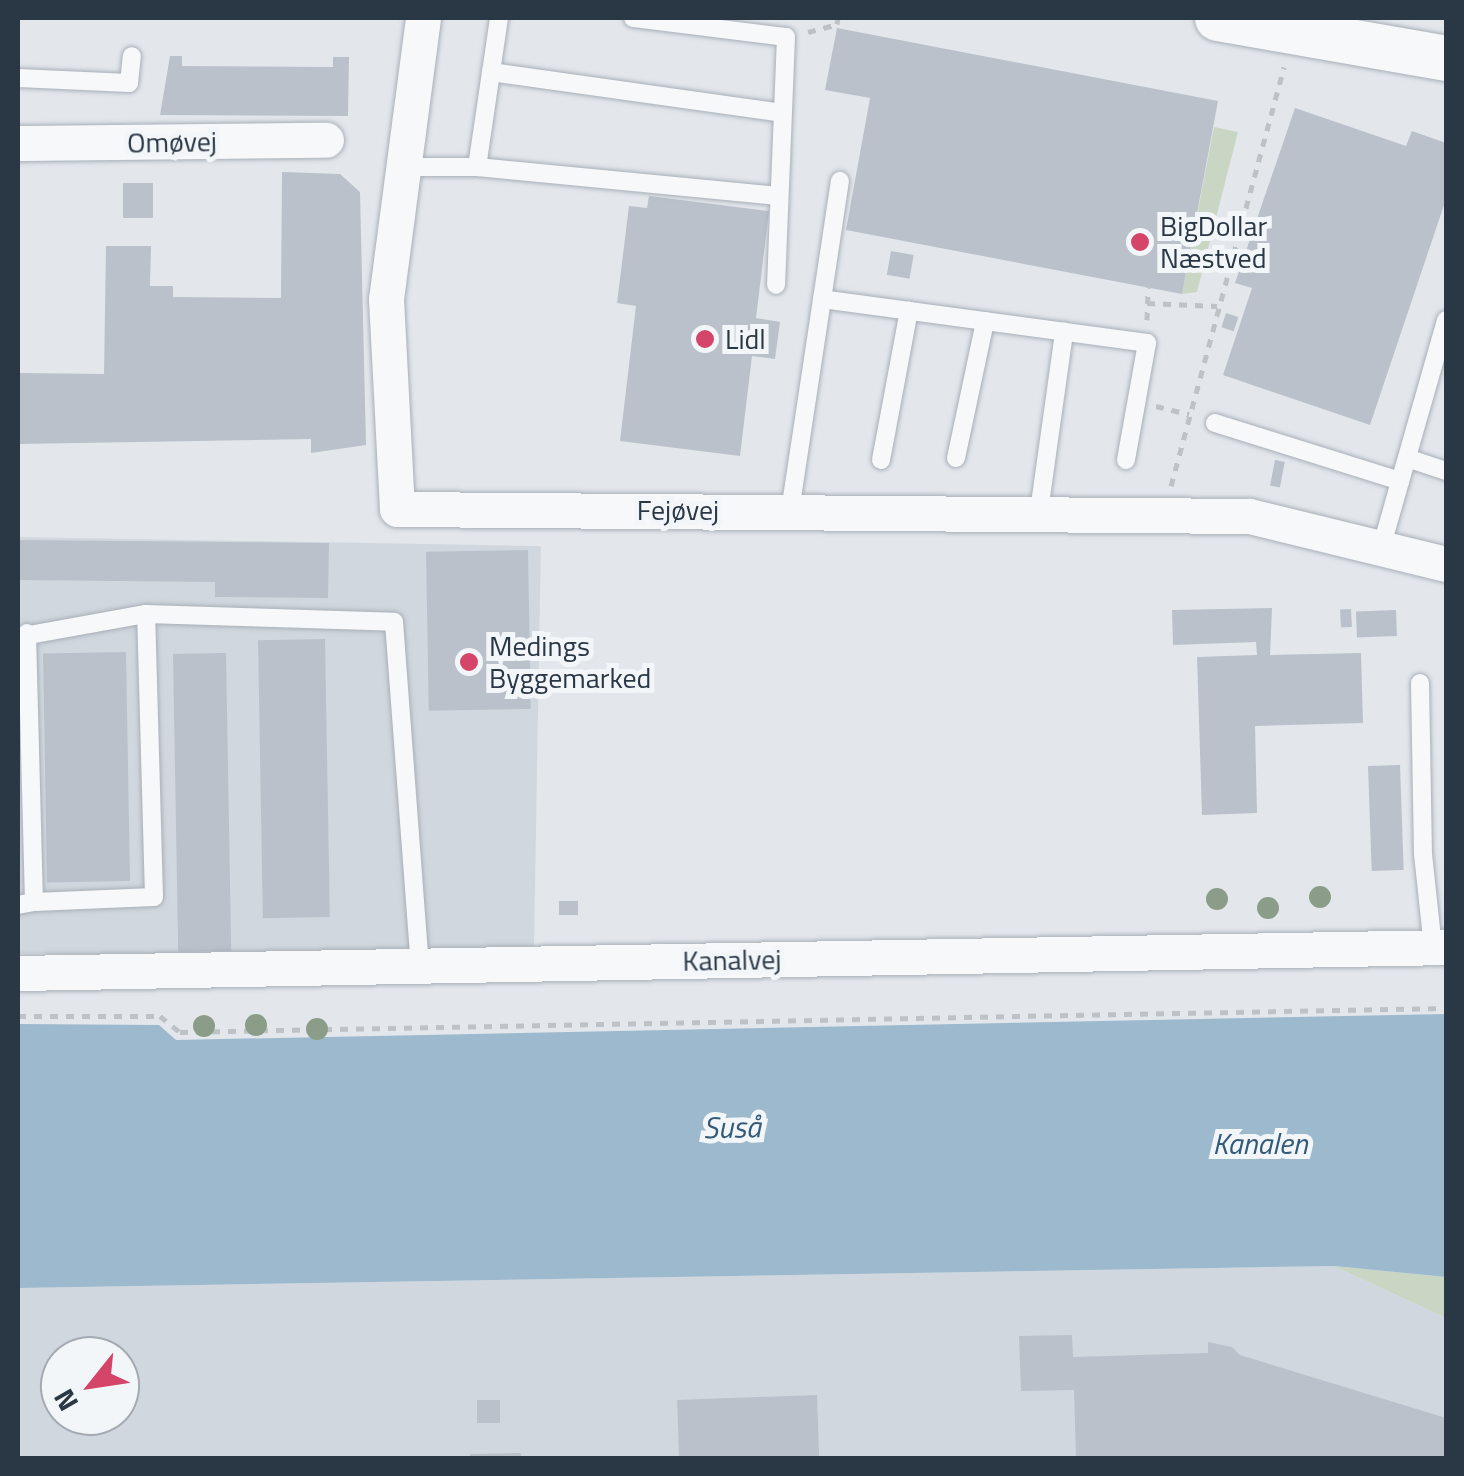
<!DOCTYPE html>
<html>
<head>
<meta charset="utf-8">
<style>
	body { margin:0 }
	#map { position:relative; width:1464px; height:1476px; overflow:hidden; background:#e3e7ec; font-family:"Titillium Web",sans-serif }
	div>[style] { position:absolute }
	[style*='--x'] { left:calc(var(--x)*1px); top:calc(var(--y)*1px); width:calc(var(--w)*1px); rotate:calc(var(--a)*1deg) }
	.built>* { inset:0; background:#d1d7de; transform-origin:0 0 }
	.green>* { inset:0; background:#cad6c4 }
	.water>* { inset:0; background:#9db9cd }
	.building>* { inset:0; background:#bac1ca; transform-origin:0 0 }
	.path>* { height:5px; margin-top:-2.5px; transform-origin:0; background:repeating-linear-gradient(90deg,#bdc2c7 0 8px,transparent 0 16px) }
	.roads { filter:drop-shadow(0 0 2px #a8afb7) drop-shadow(0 0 2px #a8afb7) }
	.service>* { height:18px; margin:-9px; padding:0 9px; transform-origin:9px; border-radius:9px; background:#f6f8fa }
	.minor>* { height:35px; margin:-17.5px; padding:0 17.5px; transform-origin:17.5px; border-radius:17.5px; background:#f6f8fa }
	.tertiary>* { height:45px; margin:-22.5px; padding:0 22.5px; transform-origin:22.5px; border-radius:22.5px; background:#f6f8fa }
	.trees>* { width:22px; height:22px; margin:-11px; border-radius:50%; background:#8b9d88 }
	.dots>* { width:28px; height:28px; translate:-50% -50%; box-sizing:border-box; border:5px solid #f3f6f9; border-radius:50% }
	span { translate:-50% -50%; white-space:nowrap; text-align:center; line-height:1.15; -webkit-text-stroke:10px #f3f6f9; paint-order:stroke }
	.street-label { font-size:28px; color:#2a3745 }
	.poi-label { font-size:28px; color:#2a3745 }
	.left { translate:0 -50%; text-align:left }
	.water-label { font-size:30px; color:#325a7b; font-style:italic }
	.frame { position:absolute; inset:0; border:20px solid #2a3745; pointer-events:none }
	.north { position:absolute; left:40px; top:1336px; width:100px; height:100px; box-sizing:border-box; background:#f3f6f9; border:2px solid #a3aab1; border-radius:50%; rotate:240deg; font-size:28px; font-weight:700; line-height:40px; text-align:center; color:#2a3745 }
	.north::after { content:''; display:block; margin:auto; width:35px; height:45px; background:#d44569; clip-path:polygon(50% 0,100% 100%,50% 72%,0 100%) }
</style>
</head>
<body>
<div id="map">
	<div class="built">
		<i style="left:18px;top:537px;width:523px;height:416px;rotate:1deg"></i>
		<i style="clip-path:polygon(evenodd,1334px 1266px,1446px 1318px,1446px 1458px,18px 1458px,18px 1288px,1334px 1266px,60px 1356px,120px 1356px,120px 1416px,60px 1416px,60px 1356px)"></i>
	</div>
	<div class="green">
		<i style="clip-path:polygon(1214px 127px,1238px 132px,1197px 292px,1182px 294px)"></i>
		<i style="clip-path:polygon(1334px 1266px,1446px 1277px,1446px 1318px)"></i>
	</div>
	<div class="water">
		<i style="clip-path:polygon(1446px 1014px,1446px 1277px,1334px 1266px,18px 1288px,18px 1024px,159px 1025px,176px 1040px)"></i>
	</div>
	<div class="building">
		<i style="clip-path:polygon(837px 28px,1218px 101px,1182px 294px,846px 230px,870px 98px,825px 90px)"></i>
		<i style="clip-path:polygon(170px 56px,182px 56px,182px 66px,333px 67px,333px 57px,349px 57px,348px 116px,160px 115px)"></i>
		<i style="clip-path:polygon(1295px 108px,1406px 146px,1412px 131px,1446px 143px,1446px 199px,1370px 425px,1223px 375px,1252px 288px,1235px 283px)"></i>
		<i style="clip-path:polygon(282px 172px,340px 174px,360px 192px,366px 445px,311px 453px,311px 439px,18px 444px,18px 373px,104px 374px,106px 246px,151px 246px,150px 286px,173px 286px,173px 297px,281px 298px)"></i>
		<i style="left:123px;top:183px;width:30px;height:35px"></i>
		<i style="clip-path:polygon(649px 196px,769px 211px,756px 318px,780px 322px,775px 359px,752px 356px,740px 456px,620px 441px,636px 306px,617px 303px,629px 206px,647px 208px)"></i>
		<i style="left:891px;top:251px;width:23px;height:24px;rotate:10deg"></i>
		<i style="left:1226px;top:313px;width:13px;height:15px;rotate:18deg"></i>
		<i style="left:1275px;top:460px;width:10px;height:26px;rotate:11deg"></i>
		<i style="clip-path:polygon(19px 540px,329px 543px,328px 598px,215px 597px,215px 582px,19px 580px)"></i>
		<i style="left:528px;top:550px;width:159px;height:102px;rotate:89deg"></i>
		<i style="clip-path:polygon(1272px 608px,1270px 655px,1361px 653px,1363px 723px,1255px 726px,1257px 813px,1202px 815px,1197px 657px,1257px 655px,1256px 642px,1173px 645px,1172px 610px)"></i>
		<i style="left:1351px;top:609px;width:18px;height:11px;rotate:87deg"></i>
		<i style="left:1396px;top:610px;width:26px;height:40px;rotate:88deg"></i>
		<i style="left:325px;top:639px;width:278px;height:67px;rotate:89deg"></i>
		<i style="left:126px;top:652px;width:229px;height:83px;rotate:89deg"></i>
		<i style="left:226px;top:653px;width:298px;height:53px;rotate:89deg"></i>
		<i style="left:1400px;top:765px;width:105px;height:32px;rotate:88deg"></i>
		<i style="left:578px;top:901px;width:14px;height:19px;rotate:90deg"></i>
		<i style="clip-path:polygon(1072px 1335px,1073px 1357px,1208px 1353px,1208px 1342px,1232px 1347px,1240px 1355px,1446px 1418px,1446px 1458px,1076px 1458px,1074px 1390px,1021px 1391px,1019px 1336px)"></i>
		<i style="left:817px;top:1395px;width:63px;height:140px;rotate:88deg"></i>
		<i style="left:477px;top:1400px;width:23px;height:23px"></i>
		<i style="clip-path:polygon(521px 1453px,521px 1458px,470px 1458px,470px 1454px)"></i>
	</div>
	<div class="path">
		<i style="--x:808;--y:32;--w:30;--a:-15"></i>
		<i style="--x:837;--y:24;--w:6;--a:-81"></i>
		<i style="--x:1147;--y:303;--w:70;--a:2.5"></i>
		<i style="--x:1147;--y:320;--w:33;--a:-88"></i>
		<i style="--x:1156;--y:406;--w:34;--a:14"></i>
		<i style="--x:1171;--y:486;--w:434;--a:-74.9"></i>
		<i style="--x:18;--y:1016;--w:142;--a:0"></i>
		<i style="--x:160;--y:1016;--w:26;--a:39"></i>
		<i style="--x:180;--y:1032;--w:1266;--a:-1.09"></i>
	</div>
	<div class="roads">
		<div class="service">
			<i style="--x:633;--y:18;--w:154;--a:7.1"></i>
			<i style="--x:786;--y:37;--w:248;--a:92.3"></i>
			<i style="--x:491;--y:72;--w:294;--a:8"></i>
			<i style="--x:18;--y:78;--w:111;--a:2.6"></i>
			<i style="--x:129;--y:83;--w:27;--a:-84"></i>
			<i style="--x:401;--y:167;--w:76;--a:0"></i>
			<i style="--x:477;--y:167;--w:303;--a:5.5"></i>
			<i style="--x:477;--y:167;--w:151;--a:-81.6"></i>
			<i style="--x:822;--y:299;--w:328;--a:7.7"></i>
			<i style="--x:1147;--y:343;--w:119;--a:100.2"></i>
			<i style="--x:1215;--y:423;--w:194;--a:17.4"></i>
			<i style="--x:956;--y:458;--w:140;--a:-78"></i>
			<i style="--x:1407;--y:458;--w:41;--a:18.4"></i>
			<i style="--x:881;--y:460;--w:152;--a:-79.4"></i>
			<i style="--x:790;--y:511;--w:334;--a:-81.4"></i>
			<i style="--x:1039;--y:511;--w:181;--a:-82"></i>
			<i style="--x:1382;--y:545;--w:234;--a:-74.1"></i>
			<i style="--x:18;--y:637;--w:130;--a:-10.2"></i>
			<i style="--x:146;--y:614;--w:248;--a:1.8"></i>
			<i style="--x:394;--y:622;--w:345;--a:85.7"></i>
			<i style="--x:1420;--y:683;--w:171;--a:89"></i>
			<i style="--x:1423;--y:854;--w:95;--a:83.9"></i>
			<i style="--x:34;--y:902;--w:120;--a:-2.4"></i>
			<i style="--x:154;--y:897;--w:283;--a:-91.6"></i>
			<i style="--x:18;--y:905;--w:16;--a:-11"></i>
			<i style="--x:34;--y:902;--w:269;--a:-91.5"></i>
		</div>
		<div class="minor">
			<i style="--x:423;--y:18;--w:283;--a:97.5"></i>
			<i style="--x:386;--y:299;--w:210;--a:87"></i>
			<i style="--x:397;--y:509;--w:852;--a:0.47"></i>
			<i style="--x:1249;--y:516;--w:203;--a:13.7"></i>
			<i style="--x:18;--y:143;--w:308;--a:-0.6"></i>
			<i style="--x:18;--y:973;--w:1428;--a:-1.04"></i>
		</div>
		<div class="tertiary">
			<i style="--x:1217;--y:18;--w:232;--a:9.9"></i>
		</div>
	</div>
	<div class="trees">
		<i style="left:1320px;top:897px"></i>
		<i style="left:1217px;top:899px"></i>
		<i style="left:1268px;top:908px"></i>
		<i style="left:256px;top:1025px"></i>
		<i style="left:204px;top:1026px"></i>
		<i style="left:317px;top:1029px"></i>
	</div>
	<div class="dots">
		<i style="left:1140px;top:242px;background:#d44569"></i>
		<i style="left:705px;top:339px;background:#d44569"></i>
		<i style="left:469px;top:662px;background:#d44569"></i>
	</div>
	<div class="street-label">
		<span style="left:172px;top:142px;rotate:-1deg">Omøvej</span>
		<span style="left:678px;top:510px">Fejøvej</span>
		<span style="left:732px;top:960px;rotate:-1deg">Kanalvej</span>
	</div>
	<div class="poi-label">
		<span class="left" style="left:1160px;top:242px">BigDollar<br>Næstved</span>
		<span class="left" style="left:725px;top:339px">Lidl</span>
		<span class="left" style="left:489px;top:662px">Medings<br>Byggemarked</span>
	</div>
	<div class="water-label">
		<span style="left:732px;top:1127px;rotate:-1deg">Suså</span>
		<span style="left:1260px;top:1143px">Kanalen</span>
	</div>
	<div class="frame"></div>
	<div class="north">N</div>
</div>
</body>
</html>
